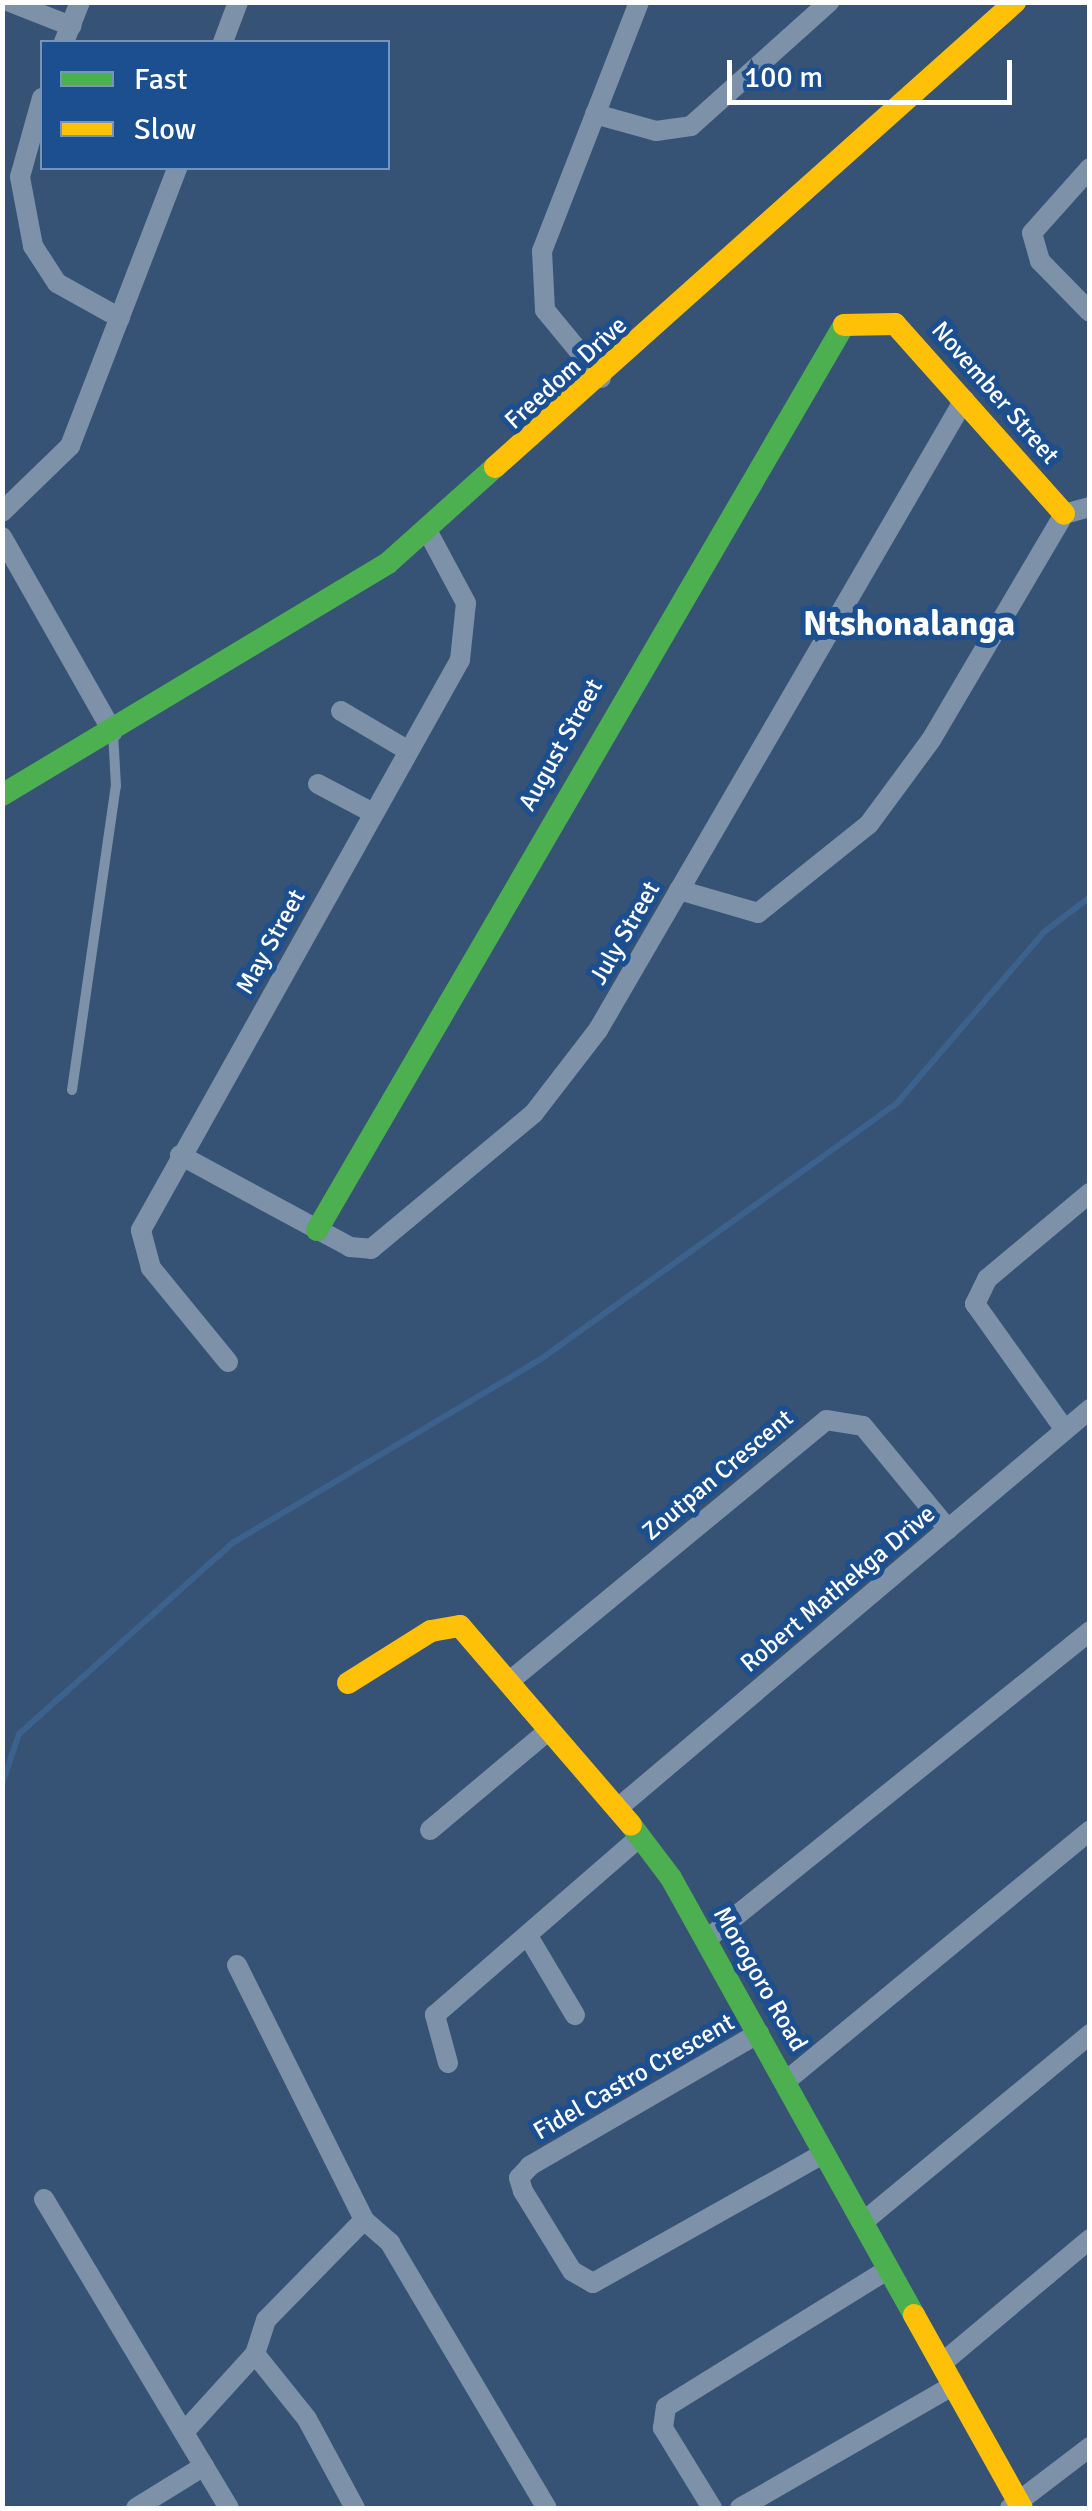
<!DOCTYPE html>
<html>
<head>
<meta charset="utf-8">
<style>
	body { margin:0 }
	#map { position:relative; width:1092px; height:2511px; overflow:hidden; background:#365274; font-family:Signika,sans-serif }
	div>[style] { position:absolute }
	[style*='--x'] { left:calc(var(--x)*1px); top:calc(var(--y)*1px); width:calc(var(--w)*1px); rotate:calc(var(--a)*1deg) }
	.stream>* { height:6px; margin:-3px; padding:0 3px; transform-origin:3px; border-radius:3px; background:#3b618d }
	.lane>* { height:10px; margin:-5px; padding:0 5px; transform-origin:5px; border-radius:5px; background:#7d92a8 }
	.street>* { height:20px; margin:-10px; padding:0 10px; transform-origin:10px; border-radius:10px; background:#7d92a8 }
	.fast>* { height:22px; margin:-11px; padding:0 11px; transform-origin:11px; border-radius:11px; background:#4caf50 }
	.slow>* { height:22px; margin:-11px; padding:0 11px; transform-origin:11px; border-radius:11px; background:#ffc107 }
	span { translate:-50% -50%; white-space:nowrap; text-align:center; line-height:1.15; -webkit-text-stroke:10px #1b4f8f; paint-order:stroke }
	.street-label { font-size:25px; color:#fff }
	.district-label { font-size:35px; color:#fff; font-weight:700 }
	.frame { position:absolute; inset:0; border:5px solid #fff; pointer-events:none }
	.legend { position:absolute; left:40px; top:40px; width:350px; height:130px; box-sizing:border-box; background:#1b4f8f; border:2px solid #7695bc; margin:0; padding:12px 18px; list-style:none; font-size:30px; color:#fff }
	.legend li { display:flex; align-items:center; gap:20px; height:50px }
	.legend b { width:50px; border:2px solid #7695bc }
	.scale { position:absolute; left:727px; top:60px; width:285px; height:45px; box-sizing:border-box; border:5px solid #fff; border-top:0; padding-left:12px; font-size:30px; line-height:35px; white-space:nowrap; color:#fff; -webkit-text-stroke:8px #1b4f8f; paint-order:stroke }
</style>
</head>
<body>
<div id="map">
	<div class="stream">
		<i style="--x:2;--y:1784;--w:53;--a:-71.2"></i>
		<i style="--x:19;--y:1734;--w:288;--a:-41.8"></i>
		<i style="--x:234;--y:1542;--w:357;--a:-30.8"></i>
		<i style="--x:541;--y:1359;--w:438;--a:-35.7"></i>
		<i style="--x:897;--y:1103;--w:225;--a:-49.3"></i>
		<i style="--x:1044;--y:932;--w:58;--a:-37.3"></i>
	</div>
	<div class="lane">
		<i style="--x:72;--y:1090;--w:307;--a:-81.8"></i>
		<i style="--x:116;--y:786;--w:54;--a:-93.2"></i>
	</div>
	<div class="street">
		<i style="--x:10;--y:2;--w:66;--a:21.5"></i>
		<i style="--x:64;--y:42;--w:43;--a:-68.2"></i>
		<i style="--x:223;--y:42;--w:43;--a:-69.4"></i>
		<i style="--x:42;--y:98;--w:82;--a:105.6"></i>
		<i style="--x:20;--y:177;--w:70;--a:79.3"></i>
		<i style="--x:33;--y:246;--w:44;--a:57"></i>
		<i style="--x:57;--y:283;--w:72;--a:29.1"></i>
		<i style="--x:595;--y:114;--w:63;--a:15.6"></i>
		<i style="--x:656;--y:131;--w:35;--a:-8"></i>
		<i style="--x:691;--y:126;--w:186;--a:-41.9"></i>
		<i style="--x:1090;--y:168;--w:87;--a:131.7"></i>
		<i style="--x:1032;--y:233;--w:29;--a:74"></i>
		<i style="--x:1040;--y:261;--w:71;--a:45.6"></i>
		<i style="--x:601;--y:378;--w:88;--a:-129.5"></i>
		<i style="--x:545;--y:310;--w:59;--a:-92.9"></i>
		<i style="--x:542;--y:251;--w:267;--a:-68.7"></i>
		<i style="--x:2;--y:512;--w:95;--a:-44.1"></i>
		<i style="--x:70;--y:446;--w:298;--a:-68.9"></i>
		<i style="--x:2;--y:537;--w:224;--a:60.4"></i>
		<i style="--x:341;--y:711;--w:77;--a:30.6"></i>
		<i style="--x:318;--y:784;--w:62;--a:27.8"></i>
		<i style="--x:679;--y:890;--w:82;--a:16.2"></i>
		<i style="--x:758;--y:913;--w:142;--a:-38.7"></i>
		<i style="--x:869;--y:824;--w:104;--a:-53.6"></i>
		<i style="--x:931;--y:740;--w:262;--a:-59.5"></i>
		<i style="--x:1064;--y:514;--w:27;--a:-15"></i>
		<i style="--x:180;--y:1155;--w:193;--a:28.4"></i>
		<i style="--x:350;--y:1247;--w:21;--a:5"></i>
		<i style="--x:371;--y:1249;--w:212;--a:-39.8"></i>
		<i style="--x:534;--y:1113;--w:105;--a:-52.4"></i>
		<i style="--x:598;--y:1030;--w:729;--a:-59.85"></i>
		<i style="--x:228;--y:1362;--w:122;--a:-129.3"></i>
		<i style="--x:151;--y:1268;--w:39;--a:-105"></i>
		<i style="--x:141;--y:1230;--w:653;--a:-60.77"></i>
		<i style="--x:460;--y:660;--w:57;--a:-84"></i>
		<i style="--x:466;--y:603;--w:81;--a:-118.2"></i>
		<i style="--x:1065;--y:1430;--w:155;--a:-125.5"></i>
		<i style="--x:975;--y:1304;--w:28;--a:-64"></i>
		<i style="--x:987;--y:1279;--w:134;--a:-39.9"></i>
		<i style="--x:511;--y:1680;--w:408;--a:-39.5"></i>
		<i style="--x:826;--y:1420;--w:37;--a:9"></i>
		<i style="--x:863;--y:1426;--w:134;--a:50.5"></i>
		<i style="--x:618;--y:1808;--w:618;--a:-40.21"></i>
		<i style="--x:430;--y:1830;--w:155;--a:-40"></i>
		<i style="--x:528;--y:1936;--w:92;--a:59.3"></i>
		<i style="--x:706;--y:1940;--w:493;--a:-38.8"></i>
		<i style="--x:237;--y:1965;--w:285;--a:63.5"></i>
		<i style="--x:364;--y:2220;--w:35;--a:41"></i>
		<i style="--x:390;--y:2243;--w:308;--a:59.4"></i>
		<i style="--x:759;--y:2033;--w:265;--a:149.9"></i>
		<i style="--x:530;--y:2166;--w:16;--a:133"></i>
		<i style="--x:519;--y:2178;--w:14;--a:73"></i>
		<i style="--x:523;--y:2191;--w:94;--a:58.5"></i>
		<i style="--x:572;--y:2271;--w:24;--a:30"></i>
		<i style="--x:593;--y:2283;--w:266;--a:-29.3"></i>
		<i style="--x:448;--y:2063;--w:50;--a:-105.2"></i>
		<i style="--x:435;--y:2015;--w:271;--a:-41"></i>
		<i style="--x:786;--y:2081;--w:394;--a:-39.5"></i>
		<i style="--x:44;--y:2199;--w:360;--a:59.1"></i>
		<i style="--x:863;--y:2222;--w:295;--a:-39.6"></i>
		<i style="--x:255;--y:2354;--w:36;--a:-72"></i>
		<i style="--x:266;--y:2320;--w:140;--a:-45.6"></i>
		<i style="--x:941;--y:2364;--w:194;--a:-40"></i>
		<i style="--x:185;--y:2431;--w:104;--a:-47.7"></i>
		<i style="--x:255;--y:2354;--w:83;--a:51.3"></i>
		<i style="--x:307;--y:2419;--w:101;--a:61.7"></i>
		<i style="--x:136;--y:2508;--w:80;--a:-31.7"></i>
		<i style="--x:712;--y:2508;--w:94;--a:-121.5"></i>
		<i style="--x:663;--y:2428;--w:21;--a:-82"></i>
		<i style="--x:666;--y:2407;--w:260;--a:-31.8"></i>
		<i style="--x:740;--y:2508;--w:245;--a:-29.9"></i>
		<i style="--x:1010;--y:2508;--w:101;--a:-37.3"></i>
	</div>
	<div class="fast">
		<i style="--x:2;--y:795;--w:450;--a:-31"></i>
		<i style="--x:388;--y:563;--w:144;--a:-41.9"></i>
		<i style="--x:317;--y:1230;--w:1047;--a:-59.79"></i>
		<i style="--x:631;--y:1825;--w:66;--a:53"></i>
		<i style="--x:671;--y:1878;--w:500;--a:60.92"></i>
	</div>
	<div class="slow">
		<i style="--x:844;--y:325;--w:51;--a:-1.1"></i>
		<i style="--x:895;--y:324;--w:254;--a:48.3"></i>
		<i style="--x:495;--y:467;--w:698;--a:-41.8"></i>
		<i style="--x:348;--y:1683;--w:98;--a:-32.1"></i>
		<i style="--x:431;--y:1631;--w:29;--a:-10"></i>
		<i style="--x:460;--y:1626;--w:262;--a:49.3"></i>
		<i style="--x:914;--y:2315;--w:221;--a:60.8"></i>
	</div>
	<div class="street-label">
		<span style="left:566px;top:373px;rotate:-42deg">Freedom Drive</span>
		<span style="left:995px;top:393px;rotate:49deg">November Street</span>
		<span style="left:561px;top:745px;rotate:-61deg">August Street</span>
		<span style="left:625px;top:933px;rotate:-60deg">July Street</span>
		<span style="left:271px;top:942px;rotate:-61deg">May Street</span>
		<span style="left:718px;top:1475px;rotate:-40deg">Zoutpan Crescent</span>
		<span style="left:838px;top:1589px;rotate:-40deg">Robert Mathekga Drive</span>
		<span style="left:760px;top:1979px;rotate:60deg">Morogoro Road</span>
		<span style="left:634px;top:2077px;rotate:-30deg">Fidel Castro Crescent</span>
	</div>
	<div class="district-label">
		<span style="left:909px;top:624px">Ntshonalanga</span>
	</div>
	<div class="frame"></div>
	<ul class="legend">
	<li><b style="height:12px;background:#4caf50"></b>Fast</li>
	<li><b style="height:12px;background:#ffc107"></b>Slow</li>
	</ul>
	<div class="scale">100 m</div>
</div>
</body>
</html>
